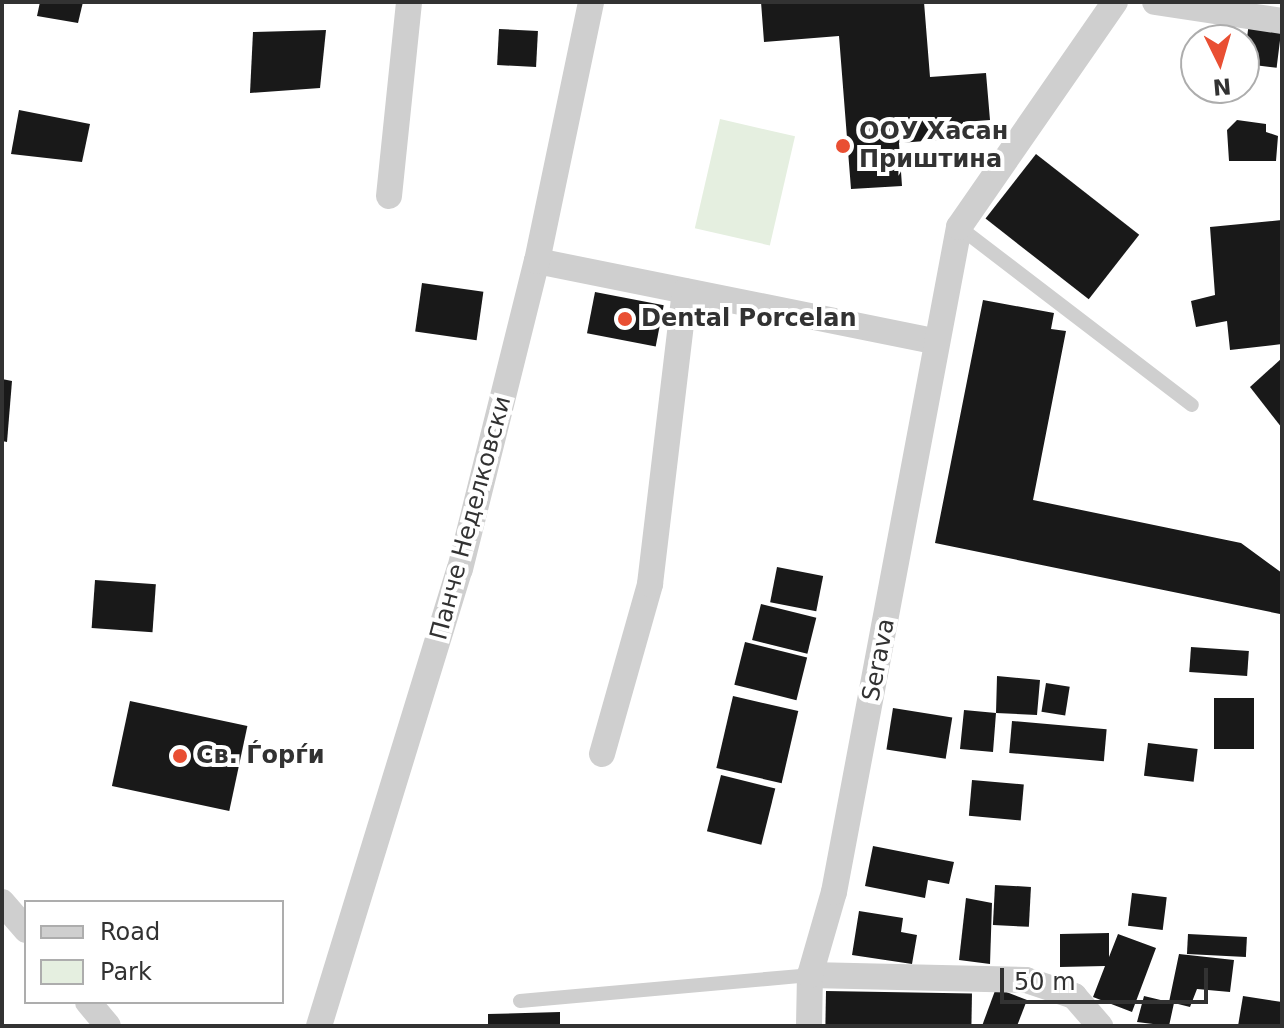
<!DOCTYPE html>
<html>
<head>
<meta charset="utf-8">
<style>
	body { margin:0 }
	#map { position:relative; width:1284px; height:1028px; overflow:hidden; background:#fff; font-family:"DejaVu Sans",sans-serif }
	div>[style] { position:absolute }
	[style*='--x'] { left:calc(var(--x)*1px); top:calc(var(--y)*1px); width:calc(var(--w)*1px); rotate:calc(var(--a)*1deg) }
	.green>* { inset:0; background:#e5efe0; transform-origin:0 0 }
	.building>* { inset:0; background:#191919; transform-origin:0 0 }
	.lane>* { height:14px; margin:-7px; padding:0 7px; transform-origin:7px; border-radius:7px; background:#cfcfcf }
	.street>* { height:26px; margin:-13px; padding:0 13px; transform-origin:13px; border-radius:13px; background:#cfcfcf }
	.dots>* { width:22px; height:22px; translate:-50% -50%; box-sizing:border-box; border:4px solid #fff; border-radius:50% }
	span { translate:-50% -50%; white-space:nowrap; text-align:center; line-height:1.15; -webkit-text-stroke:8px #fff; paint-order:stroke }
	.poi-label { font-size:24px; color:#323232; font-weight:700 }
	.left { translate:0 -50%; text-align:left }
	.street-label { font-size:24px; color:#323232 }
	.frame { position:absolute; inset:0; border:4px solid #323232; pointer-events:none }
	.legend { position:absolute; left:24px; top:900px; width:260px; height:104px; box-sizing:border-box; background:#fff; border:2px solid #adadad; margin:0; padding:10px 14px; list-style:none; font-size:24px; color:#323232 }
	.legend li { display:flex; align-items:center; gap:16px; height:40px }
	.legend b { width:40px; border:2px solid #adadad }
	.north { position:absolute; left:1180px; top:24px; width:80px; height:80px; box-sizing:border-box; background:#fff; border:2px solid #adadad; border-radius:50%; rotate:175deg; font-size:22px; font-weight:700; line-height:32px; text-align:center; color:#323232 }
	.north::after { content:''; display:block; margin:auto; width:28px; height:36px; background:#e94f33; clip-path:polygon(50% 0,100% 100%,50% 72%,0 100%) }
	.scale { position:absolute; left:1000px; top:968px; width:208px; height:36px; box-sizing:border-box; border:4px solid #323232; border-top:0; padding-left:10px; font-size:24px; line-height:28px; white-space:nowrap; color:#323232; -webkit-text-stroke:6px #fff; paint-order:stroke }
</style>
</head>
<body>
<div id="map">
	<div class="green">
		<i style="left:720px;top:119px;width:77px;height:112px;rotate:13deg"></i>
	</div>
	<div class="building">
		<i style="clip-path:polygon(40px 2px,83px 2px,78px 23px,37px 16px)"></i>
		<i style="clip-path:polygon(761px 2px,924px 2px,930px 77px,986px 73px,990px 120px,963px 122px,965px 138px,899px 143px,902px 186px,851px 189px,839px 36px,764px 42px)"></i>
		<i style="left:1249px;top:22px;width:33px;height:42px;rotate:7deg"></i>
		<i style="left:499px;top:29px;width:39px;height:36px;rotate:3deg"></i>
		<i style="clip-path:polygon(326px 30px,320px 88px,250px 93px,253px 32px)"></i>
		<i style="clip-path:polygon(1194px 77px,1196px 88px,1242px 88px,1238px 99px,1193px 92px)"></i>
		<i style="clip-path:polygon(19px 110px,90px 124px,82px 162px,11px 154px)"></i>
		<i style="clip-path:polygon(1237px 120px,1266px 124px,1266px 132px,1278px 136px,1276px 161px,1229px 161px,1227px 130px)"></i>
		<i style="left:1036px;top:154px;width:131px;height:82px;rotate:38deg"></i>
		<i style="clip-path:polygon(1282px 220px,1282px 344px,1230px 350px,1227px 321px,1196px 327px,1191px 301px,1215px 295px,1210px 227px)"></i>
		<i style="left:422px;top:283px;width:62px;height:49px;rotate:8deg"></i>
		<i style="left:595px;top:292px;width:70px;height:42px;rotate:11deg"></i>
		<i style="clip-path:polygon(983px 300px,1054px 313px,1051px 329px,1066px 331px,1033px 500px,1241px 543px,1282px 573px,1280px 614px,935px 543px)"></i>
		<i style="clip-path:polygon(1282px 358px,1282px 428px,1250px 387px)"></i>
		<i style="clip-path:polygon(2px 379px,12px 381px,7px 442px,2px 441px)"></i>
		<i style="left:777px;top:567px;width:47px;height:36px;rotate:11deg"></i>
		<i style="left:95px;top:580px;width:61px;height:48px;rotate:4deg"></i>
		<i style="left:761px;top:604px;width:57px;height:37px;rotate:14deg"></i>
		<i style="left:745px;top:642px;width:64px;height:44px;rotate:14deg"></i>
		<i style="left:1191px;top:647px;width:58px;height:25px;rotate:4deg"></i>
		<i style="clip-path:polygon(997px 676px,1040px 680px,1037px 715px,996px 713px,993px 752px,960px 749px,964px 710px,996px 713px)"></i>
		<i style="left:1046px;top:683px;width:24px;height:29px;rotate:9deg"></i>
		<i style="left:733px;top:696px;width:67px;height:74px;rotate:13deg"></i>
		<i style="left:1214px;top:698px;width:40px;height:51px"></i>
		<i style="left:130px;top:701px;width:120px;height:87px;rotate:12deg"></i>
		<i style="left:893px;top:708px;width:60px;height:42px;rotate:9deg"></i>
		<i style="left:1012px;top:721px;width:95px;height:32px;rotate:5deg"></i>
		<i style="left:1148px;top:743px;width:50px;height:33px;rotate:7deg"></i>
		<i style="left:721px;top:775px;width:56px;height:58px;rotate:14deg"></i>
		<i style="left:972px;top:780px;width:52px;height:36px;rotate:5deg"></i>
		<i style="clip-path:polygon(873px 846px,954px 862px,949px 884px,928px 880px,925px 898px,865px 886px)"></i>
		<i style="left:995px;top:885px;width:36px;height:40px;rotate:3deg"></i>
		<i style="left:1132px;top:893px;width:35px;height:33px;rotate:7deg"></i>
		<i style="clip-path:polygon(966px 898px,992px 903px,990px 964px,959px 960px)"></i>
		<i style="clip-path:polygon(859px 911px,903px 918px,901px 932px,917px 935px,912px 964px,852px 955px)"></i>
		<i style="clip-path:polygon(1109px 933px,1109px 957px,1118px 934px,1156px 948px,1132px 1012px,1093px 997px,1105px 966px,1060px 967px,1060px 934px)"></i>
		<i style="left:1188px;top:934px;width:59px;height:20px;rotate:3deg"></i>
		<i style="clip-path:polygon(1179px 954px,1234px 960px,1230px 992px,1197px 989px,1190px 1007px,1174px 1003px,1169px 1026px,1137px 1022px,1144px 996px,1169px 1002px)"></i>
		<i style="clip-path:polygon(996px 988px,1027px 1000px,1017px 1026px,982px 1026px)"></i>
		<i style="left:826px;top:991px;width:146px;height:35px;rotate:1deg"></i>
		<i style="clip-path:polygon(1243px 996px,1282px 1002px,1280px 1026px,1238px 1026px)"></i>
		<i style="clip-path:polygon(560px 1012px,560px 1026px,488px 1026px,488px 1014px)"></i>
	</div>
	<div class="lane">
		<i style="--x:959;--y:227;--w:293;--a:37.4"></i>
		<i style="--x:520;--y:1001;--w:291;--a:-5.1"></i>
	</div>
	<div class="street">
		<i style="--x:1155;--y:2;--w:128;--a:8.5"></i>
		<i style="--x:389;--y:196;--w:195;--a:-84.1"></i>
		<i style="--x:537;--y:261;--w:408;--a:11.4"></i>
		<i style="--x:602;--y:754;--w:177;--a:-74.2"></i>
		<i style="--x:650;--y:584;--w:295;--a:-83.2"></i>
		<i style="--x:2;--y:902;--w:37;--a:49"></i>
		<i style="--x:810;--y:975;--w:216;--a:1.3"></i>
		<i style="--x:1026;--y:980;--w:51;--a:18.4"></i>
		<i style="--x:1074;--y:996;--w:40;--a:49"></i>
		<i style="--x:88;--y:1002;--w:31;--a:50"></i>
		<i style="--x:319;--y:1026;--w:478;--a:-72.9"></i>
		<i style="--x:460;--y:569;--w:317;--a:-76"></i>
		<i style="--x:537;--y:261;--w:265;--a:-78.2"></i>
		<i style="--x:809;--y:1026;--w:51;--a:-88.9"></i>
		<i style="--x:810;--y:975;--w:86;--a:-73.9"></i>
		<i style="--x:834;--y:892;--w:677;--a:-79.35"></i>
		<i style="--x:959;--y:227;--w:274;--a:-55.3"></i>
	</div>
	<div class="dots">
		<i style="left:843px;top:146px;background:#e94f33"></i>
		<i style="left:625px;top:319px;background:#e94f33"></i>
		<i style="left:180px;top:756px;background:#e94f33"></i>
	</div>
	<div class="poi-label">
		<span class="left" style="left:859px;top:146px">ООУ Хасан<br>Приштина</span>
		<span class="left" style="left:641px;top:319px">Dental Porcelan</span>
		<span class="left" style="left:196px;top:756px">Св. Ѓорѓи</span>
	</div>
	<div class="street-label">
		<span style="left:471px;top:518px;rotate:-75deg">Панче Неделковски</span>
		<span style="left:879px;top:660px;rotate:-79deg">Serava</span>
	</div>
	<div class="frame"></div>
	<ul class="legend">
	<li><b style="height:10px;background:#cfcfcf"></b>Road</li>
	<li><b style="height:22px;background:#e5efe0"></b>Park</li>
	</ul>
	<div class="north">N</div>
	<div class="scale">50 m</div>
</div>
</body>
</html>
